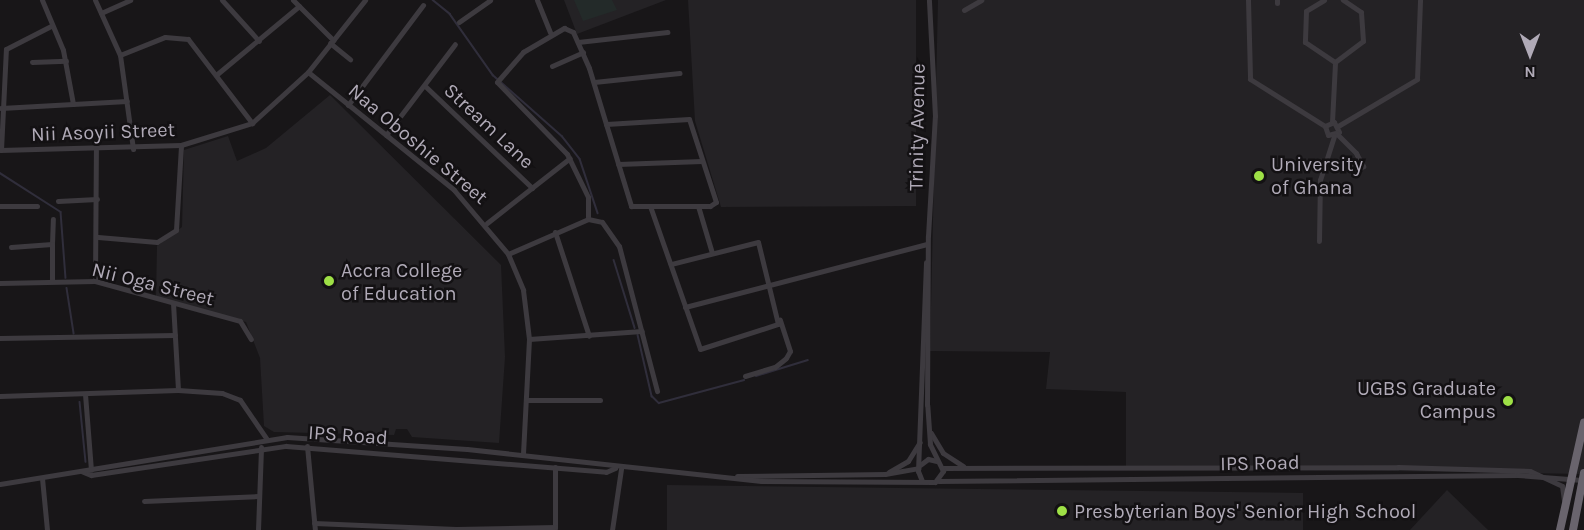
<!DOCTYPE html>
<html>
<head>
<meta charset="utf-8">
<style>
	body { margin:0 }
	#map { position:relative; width:1584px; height:530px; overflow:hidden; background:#181618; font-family:Karla,sans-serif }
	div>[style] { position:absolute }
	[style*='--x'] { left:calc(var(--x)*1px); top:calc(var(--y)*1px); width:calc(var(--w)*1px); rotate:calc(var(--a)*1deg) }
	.built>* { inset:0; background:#242225 }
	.green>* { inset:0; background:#232a29 }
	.stream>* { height:1.5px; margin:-0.75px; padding:0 0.75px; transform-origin:0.75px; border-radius:0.75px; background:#302e3b }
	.minor>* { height:5px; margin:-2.5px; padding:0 2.5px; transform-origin:2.5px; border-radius:2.5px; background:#3d3a3f }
	.highway>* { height:8px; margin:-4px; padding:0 4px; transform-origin:4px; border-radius:4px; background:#69646d }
	.dots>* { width:16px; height:16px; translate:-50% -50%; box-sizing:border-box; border:3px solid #131113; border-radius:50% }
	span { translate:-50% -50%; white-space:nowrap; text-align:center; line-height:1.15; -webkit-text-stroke:5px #131113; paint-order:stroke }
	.street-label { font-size:20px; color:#b0aab7 }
	.poi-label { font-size:20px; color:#b0aab7 }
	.left { translate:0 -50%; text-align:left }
	.right { translate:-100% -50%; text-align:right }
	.north { position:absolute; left:1500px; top:24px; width:60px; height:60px; -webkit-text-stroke:4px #131113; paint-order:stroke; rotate:180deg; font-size:16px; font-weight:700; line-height:24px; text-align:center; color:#b0aab7 }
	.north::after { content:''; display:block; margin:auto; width:21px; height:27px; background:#b0aab7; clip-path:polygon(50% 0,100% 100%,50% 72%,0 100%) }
</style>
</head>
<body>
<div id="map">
	<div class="built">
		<i style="clip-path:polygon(564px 0,666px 0,577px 34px)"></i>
		<i style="clip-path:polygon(688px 0,916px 0,916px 206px,721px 207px,695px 121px)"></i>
		<i style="clip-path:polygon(938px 0,1584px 0,1584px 474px,1126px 467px,1126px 392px,1046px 389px,1050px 352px,930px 351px)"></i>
		<i style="clip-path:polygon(330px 95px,501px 265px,505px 357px,499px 443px,412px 437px,407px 429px,396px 429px,394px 435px,274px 432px,264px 426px,260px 358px,246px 322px,156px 297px,157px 246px,182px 227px,184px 150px,228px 136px,237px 161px,266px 148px)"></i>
		<i style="clip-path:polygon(667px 485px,1303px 493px,1303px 530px,667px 530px)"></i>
		<i style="clip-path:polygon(1447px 490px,1488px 530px,1410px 530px)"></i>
	</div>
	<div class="green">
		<i style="clip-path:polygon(574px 0,612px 0,617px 10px,583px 21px)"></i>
	</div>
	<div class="stream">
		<i style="--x:433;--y:0;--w:22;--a:39"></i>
		<i style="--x:450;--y:14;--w:75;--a:54.8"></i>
		<i style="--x:493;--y:75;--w:92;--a:41.5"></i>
		<i style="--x:562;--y:136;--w:29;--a:52"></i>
		<i style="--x:580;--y:159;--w:57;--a:71.6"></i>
		<i style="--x:0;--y:173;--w:72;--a:32.6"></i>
		<i style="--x:61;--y:212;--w:66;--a:85.7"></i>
		<i style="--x:614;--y:260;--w:71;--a:72.8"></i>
		<i style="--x:67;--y:288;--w:46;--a:81.2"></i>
		<i style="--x:638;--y:335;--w:63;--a:77.1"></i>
		<i style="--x:652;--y:396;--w:10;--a:45"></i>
		<i style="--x:659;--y:403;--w:88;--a:-15.1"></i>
		<i style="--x:756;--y:376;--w:54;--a:-17.1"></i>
		<i style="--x:80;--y:402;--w:60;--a:84.3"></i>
	</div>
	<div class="minor">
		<i style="--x:42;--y:0;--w:54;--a:67.2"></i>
		<i style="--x:63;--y:50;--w:55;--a:79.5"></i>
		<i style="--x:95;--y:0;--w:60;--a:65.6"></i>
		<i style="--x:120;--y:55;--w:95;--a:82.1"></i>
		<i style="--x:222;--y:0;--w:55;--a:47.9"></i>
		<i style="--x:293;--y:0;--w:57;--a:45"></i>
		<i style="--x:537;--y:0;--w:35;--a:68"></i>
		<i style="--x:1248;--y:0;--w:79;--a:88.5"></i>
		<i style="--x:1250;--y:79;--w:89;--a:32.1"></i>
		<i style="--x:1325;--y:126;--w:9;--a:72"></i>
		<i style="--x:1328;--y:135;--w:11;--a:-15"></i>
		<i style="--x:1339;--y:132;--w:11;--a:-117"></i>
		<i style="--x:1334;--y:122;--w:10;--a:156"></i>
		<i style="--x:1277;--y:0;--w:3;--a:90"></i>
		<i style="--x:1324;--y:0;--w:21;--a:149"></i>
		<i style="--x:1306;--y:11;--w:31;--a:92"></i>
		<i style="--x:1305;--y:42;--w:36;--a:34"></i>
		<i style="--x:964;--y:10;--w:20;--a:-30"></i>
		<i style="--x:101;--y:13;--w:32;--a:-24"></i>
		<i style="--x:459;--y:22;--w:38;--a:-35"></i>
		<i style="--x:578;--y:42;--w:90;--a:-6.4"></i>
		<i style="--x:330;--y:43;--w:26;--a:39"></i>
		<i style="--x:120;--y:55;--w:48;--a:-21.8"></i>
		<i style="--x:165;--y:37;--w:23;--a:5"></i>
		<i style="--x:188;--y:39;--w:106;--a:52.7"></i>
		<i style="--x:32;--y:62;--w:34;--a:-2"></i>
		<i style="--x:552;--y:66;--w:34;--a:-24"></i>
		<i style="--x:308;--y:72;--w:188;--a:38.9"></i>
		<i style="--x:454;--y:190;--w:84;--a:49.8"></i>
		<i style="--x:508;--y:254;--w:39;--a:67"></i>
		<i style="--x:523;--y:290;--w:49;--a:83"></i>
		<i style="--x:529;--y:339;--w:116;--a:93"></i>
		<i style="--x:216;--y:75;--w:108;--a:-39.7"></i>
		<i style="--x:594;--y:82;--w:86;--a:-6"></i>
		<i style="--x:425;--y:86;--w:148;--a:43.6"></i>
		<i style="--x:348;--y:105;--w:125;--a:-53.1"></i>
		<i style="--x:1;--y:108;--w:126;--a:-3.2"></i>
		<i style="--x:1332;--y:122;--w:60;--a:-87.1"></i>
		<i style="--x:1335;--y:62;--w:35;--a:-37"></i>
		<i style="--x:1363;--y:41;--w:29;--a:-94"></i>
		<i style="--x:1361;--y:12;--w:22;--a:-146"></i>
		<i style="--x:1338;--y:126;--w:92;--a:-30.7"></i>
		<i style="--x:1417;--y:79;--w:79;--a:-87.8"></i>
		<i style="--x:1337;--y:134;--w:27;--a:45"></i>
		<i style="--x:1356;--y:153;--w:2;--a:63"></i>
		<i style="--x:1357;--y:155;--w:13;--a:61"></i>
		<i style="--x:1363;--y:166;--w:11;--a:146"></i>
		<i style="--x:1354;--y:172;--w:4;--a:-117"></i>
		<i style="--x:1352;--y:168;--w:11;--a:-52"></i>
		<i style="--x:386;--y:135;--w:114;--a:-52.8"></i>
		<i style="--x:0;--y:150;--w:181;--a:-1.6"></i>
		<i style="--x:181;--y:145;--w:74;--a:-17.2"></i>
		<i style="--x:252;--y:123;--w:76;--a:-42.3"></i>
		<i style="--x:308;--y:72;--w:92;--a:-51.6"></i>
		<i style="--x:1;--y:150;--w:101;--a:-87.2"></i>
		<i style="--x:6;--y:49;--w:51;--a:-27.1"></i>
		<i style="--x:618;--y:164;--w:84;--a:-2"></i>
		<i style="--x:58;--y:201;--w:39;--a:-3"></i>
		<i style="--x:0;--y:206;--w:37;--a:0"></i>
		<i style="--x:650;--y:206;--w:151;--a:70.7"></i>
		<i style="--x:700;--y:349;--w:82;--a:-17.8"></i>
		<i style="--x:778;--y:324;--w:84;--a:-103.7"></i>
		<i style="--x:758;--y:242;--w:90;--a:165.8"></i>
		<i style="--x:698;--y:206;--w:49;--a:73.4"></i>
		<i style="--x:588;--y:219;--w:22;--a:-90"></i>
		<i style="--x:588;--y:197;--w:48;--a:-116"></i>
		<i style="--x:567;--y:154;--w:100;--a:-134.2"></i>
		<i style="--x:497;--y:82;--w:40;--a:-49"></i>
		<i style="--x:523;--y:52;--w:48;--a:-30.3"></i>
		<i style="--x:564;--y:28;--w:10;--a:24"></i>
		<i style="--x:573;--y:32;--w:39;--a:66"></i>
		<i style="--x:589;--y:68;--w:59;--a:73.1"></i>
		<i style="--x:606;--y:124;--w:86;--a:73"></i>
		<i style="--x:631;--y:206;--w:79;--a:0"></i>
		<i style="--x:710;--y:206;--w:7;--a:-34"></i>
		<i style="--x:716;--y:202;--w:87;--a:-108"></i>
		<i style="--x:689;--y:119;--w:83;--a:176.6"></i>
		<i style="--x:487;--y:223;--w:105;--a:-38.1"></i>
		<i style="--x:555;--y:232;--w:109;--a:71.9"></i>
		<i style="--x:98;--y:237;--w:59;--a:4.8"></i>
		<i style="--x:157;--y:242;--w:22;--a:-32"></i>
		<i style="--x:176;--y:230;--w:85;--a:-86.6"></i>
		<i style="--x:1319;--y:241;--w:61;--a:-89.1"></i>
		<i style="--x:1320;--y:180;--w:46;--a:-72.3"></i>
		<i style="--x:52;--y:244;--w:25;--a:-88"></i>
		<i style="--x:11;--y:247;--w:41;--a:-4.2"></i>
		<i style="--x:52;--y:244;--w:37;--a:90"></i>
		<i style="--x:508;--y:254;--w:87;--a:-23.6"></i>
		<i style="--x:588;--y:219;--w:14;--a:12"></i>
		<i style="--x:602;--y:222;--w:29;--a:55"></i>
		<i style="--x:619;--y:246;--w:150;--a:75.3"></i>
		<i style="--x:95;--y:281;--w:131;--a:-89.6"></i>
		<i style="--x:0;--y:283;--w:95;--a:-1.2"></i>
		<i style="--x:95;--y:281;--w:150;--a:15.4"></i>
		<i style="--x:240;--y:321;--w:21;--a:59"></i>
		<i style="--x:173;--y:303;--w:87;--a:86.7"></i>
		<i style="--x:685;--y:307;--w:250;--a:-14.6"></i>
		<i style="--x:0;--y:338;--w:175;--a:-1"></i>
		<i style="--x:529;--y:339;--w:113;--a:-4"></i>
		<i style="--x:745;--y:376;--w:31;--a:-17"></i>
		<i style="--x:775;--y:367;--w:14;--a:-39"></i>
		<i style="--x:786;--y:358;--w:8;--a:-60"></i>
		<i style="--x:790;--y:351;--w:33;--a:-108"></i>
		<i style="--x:85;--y:394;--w:76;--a:85.5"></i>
		<i style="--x:0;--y:396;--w:178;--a:-1.9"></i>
		<i style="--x:178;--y:390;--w:44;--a:3.9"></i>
		<i style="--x:222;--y:393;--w:19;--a:21"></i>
		<i style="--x:240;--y:400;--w:46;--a:55.6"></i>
		<i style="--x:526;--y:400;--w:74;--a:0"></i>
		<i style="--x:931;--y:433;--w:23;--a:59"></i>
		<i style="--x:943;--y:453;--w:24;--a:33"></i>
		<i style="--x:307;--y:446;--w:84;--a:84.6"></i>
		<i style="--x:920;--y:465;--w:10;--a:-37"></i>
		<i style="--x:928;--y:459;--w:9;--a:13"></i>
		<i style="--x:555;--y:467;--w:61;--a:90"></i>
		<i style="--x:942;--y:468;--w:456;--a:-0.1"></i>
		<i style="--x:1398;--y:467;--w:132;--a:1.7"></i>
		<i style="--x:1530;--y:471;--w:35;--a:25"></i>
		<i style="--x:1562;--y:486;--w:14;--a:82"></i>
		<i style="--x:81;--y:471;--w:11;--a:22"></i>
		<i style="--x:91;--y:475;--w:197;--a:-8.5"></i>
		<i style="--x:286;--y:446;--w:321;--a:4.6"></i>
		<i style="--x:606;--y:472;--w:10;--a:-24"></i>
		<i style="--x:889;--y:472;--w:22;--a:-30"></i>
		<i style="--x:908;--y:461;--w:22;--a:-58"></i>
		<i style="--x:737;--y:476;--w:148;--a:-0.8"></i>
		<i style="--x:885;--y:474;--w:34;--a:-10"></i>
		<i style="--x:42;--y:478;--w:52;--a:84.5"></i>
		<i style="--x:922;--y:481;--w:11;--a:-112"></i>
		<i style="--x:918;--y:471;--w:209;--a:-87.8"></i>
		<i style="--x:938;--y:481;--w:580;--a:-0.59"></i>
		<i style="--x:1518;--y:475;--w:64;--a:4.5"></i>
		<i style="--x:0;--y:484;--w:291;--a:-9.3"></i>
		<i style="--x:287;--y:437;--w:180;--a:3.8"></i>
		<i style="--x:467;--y:449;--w:296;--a:6.2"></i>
		<i style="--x:761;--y:481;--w:174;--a:0.3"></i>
		<i style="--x:935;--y:482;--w:14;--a:-54"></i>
		<i style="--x:943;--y:471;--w:30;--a:-116"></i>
		<i style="--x:930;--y:444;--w:39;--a:-94"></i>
		<i style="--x:927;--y:405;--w:169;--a:-89.7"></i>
		<i style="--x:928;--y:236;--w:120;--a:-86.7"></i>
		<i style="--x:935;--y:116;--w:116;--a:-93"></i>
		<i style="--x:144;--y:501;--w:114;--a:-2.5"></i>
		<i style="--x:314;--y:523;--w:142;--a:2.4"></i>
		<i style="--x:456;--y:529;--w:99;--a:-1.2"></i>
		<i style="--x:258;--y:530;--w:83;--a:-87.9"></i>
		<i style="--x:612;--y:530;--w:62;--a:-81.6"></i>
	</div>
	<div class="highway">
		<i style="--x:1560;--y:530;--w:110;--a:-77.4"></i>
		<i style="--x:1573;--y:530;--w:58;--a:-79.1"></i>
	</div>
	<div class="dots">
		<i style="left:1259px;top:176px;background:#9ee046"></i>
		<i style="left:329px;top:281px;background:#9ee046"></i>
		<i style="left:1508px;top:401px;background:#9ee046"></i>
		<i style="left:1062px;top:511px;background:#9ee046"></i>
	</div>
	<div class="street-label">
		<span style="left:489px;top:126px;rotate:43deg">Stream Lane</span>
		<span style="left:917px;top:127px;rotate:-89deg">Trinity Avenue</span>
		<span style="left:103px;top:132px;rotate:-2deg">Nii Asoyii Street</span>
		<span style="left:418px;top:144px;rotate:40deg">Naa Oboshie Street</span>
		<span style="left:153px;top:284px;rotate:14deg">Nii Oga Street</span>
		<span style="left:348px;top:435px;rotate:4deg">IPS Road</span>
		<span style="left:1260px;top:463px;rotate:-1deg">IPS Road</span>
	</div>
	<div class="poi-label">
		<span class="left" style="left:1271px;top:176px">University<br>of Ghana</span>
		<span class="left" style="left:341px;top:282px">Accra College<br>of Education</span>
		<span class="right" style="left:1496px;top:400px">UGBS Graduate<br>Campus</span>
		<span class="left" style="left:1074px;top:511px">Presbyterian Boys' Senior High School</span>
	</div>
	<div class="north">N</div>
</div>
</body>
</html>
